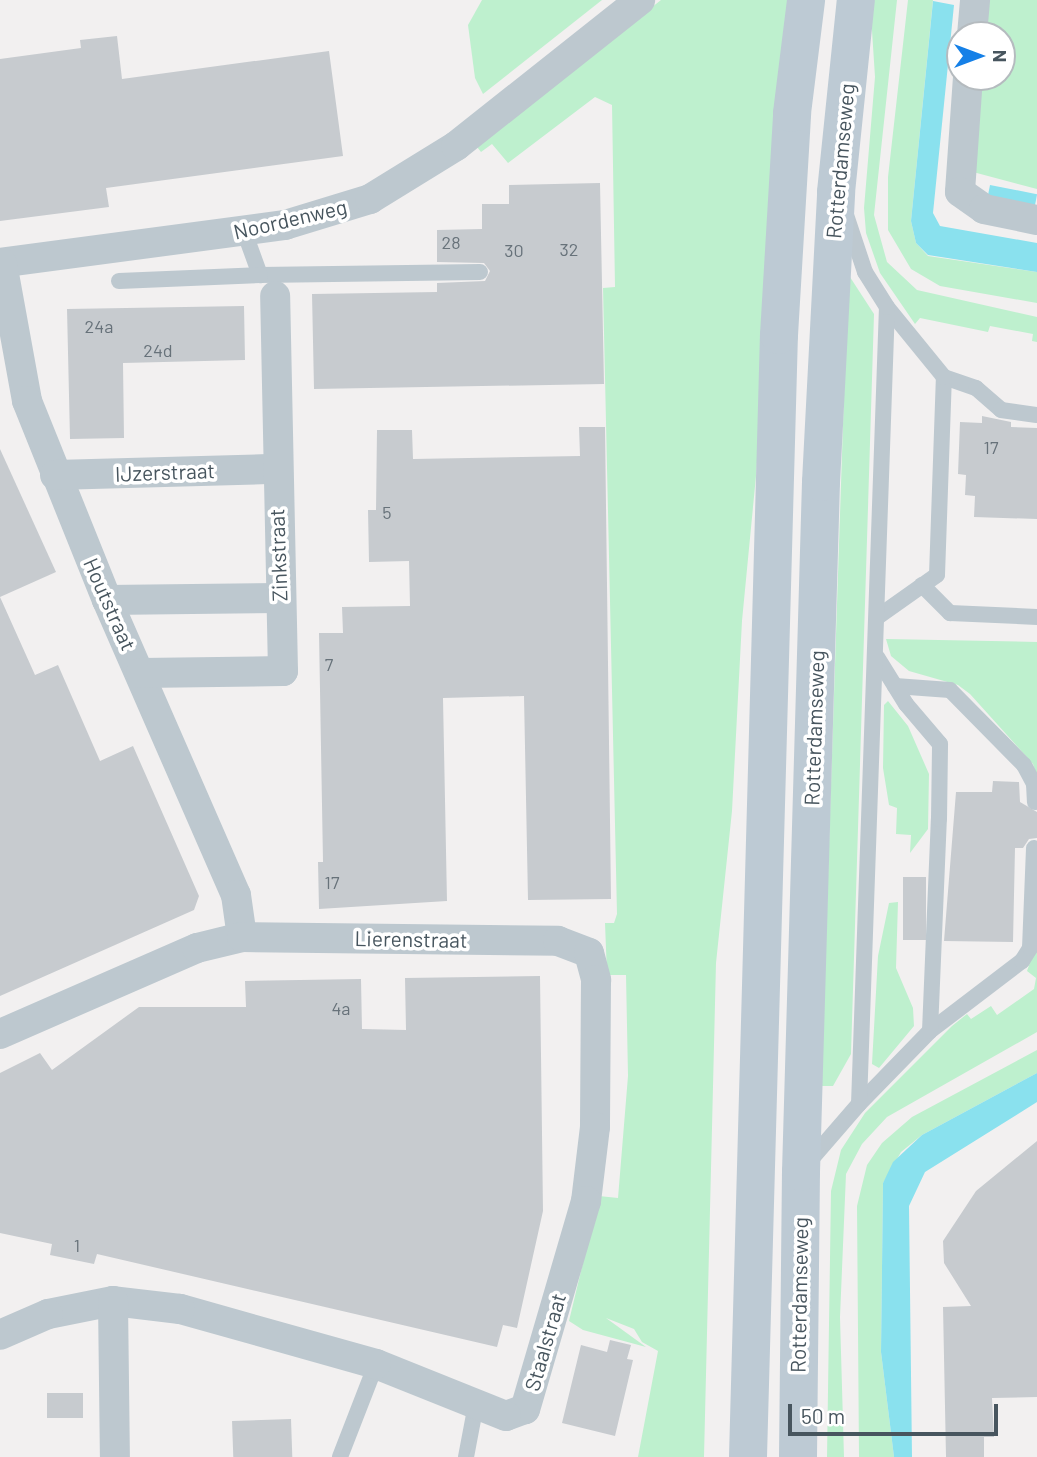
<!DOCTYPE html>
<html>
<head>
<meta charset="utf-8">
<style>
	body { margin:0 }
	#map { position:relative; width:1037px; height:1457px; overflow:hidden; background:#f2f0f0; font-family:Barlow,sans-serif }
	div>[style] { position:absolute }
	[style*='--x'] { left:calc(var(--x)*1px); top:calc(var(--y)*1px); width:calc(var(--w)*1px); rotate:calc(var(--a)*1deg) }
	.green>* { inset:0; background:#bef0ce }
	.water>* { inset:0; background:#8ae1ee; transform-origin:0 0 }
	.building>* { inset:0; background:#c7cbcf; transform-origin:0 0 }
	.service>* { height:16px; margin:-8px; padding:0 8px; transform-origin:8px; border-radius:8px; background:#bdc8cf }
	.minor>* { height:30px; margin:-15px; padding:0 15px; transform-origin:15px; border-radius:15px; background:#bdc8cf }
	.secondary>* { height:38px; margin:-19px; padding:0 19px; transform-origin:19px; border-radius:19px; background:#bdcad4 }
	span { translate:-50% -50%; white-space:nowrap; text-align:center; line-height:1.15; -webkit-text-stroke:7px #fff; paint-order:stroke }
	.number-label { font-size:18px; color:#67727a }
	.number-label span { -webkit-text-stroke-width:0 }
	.street-label { font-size:21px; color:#47555e }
	.north { position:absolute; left:946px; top:21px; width:70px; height:70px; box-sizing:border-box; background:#fff; border:2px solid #b5bbbf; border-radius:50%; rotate:90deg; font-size:19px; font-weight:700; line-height:28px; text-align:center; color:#47555e }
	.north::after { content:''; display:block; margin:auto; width:24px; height:32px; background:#1580e7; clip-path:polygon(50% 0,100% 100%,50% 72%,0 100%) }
	.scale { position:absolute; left:788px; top:1404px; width:210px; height:32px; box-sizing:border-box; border:4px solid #47555e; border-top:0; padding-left:9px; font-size:21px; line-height:24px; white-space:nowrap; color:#47555e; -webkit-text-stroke:5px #fff; paint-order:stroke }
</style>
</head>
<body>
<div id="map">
	<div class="green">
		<i style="clip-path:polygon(482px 0,602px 0,483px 94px,475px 78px,468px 25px)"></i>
		<i style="clip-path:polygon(661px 0,790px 0,756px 476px,742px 621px,732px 811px,716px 963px,704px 1457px,638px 1457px,658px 1351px,642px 1342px,634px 1329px,606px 1318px,646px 1347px,583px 1330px,569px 1321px,599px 1196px,618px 1198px,628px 1076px,626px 975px,607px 975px,605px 923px,614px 923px,617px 914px,603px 288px,615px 287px,612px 105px,595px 97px,508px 163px,492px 144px,481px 152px,477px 147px)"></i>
		<i style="clip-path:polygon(870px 0,897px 0,874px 215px,887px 262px,917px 290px,1037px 317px,1037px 342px,1032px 341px,1033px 334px,990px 326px,988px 332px,920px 318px,915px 324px,880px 273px,866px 233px,864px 208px,875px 77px)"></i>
		<i style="clip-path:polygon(908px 0,933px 0,911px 221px,916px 243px,928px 256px,1037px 272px,1037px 303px,940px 286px,911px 269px,888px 230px,888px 177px)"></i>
		<i style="clip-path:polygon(988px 0,1037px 0,1037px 189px,973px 172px,980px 77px,1002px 77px,1002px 35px,984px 35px)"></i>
		<i style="clip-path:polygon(848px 274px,874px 314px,851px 1054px,833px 1086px,821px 1086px)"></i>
		<i style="clip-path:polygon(886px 639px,1037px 642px,1037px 776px,1033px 764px,970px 694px,958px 685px,909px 671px,891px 656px)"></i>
		<i style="clip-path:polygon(888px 701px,908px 726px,929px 774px,928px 829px,910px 853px,911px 835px,896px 834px,897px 808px,889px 805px,883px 768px,884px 705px)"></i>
		<i style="clip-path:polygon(1037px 897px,1037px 1032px,887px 1117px,862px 1144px,846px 1174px,840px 1317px,844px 1457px,827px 1457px,831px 1191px,841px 1150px,865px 1113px,952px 1026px,967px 1014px,971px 1019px,991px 1006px,997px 1015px,1034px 989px,1036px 978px,1027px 971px,1033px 954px)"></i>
		<i style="clip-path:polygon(898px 902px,896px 968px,913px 1008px,914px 1026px,879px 1068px,872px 1064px,878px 956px,889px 903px)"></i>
		<i style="clip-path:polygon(1037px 1050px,1037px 1073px,922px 1135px,901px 1152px,883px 1183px,881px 1352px,894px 1457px,859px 1457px,857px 1206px,867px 1165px,882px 1143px,912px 1117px)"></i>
	</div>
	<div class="water">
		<i style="clip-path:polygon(933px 1px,954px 5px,933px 213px,940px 226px,1037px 243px,1037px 272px,928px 255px,916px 243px,911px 221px)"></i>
		<i style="left:990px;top:185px;width:48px;height:12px;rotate:11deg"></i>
		<i style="clip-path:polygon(1037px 1073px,1037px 1102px,925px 1172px,909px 1206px,912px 1457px,894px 1457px,881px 1352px,883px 1183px,893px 1162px,922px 1135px)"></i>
	</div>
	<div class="building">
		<i style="clip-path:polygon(117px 36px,122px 79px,329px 51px,343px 156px,106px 188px,109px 207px,0 221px,0 59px,81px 48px,80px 40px)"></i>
		<i style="clip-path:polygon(600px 183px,604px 384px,314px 389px,312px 294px,437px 292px,437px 283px,485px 281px,490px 271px,484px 263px,437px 262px,437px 230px,482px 229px,482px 204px,509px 204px,509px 185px)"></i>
		<i style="clip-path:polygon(244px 306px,245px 360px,123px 363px,124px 438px,70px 439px,67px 309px)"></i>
		<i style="clip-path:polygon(982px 416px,1011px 422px,1011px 427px,1037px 428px,1037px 519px,974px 517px,975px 496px,965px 495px,966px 475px,958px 474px,960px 422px,982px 423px)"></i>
		<i style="clip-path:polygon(579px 427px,605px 427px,611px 899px,528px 900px,524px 696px,443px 698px,447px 901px,319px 909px,318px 862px,323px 862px,319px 633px,343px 633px,342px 607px,410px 606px,409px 561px,369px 562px,368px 510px,376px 510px,377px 430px,412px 430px,413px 459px,580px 456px)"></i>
		<i style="clip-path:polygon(0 449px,56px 572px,0 597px)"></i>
		<i style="clip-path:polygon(0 597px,35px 675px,58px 665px,100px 761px,133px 746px,199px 896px,194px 910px,0 996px)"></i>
		<i style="clip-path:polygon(993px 781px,1019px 782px,1020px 802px,1037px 812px,1037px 838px,1029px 839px,1023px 848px,1015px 848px,1013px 942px,944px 941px,956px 792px,992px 792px)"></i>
		<i style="left:903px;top:877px;width:23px;height:63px"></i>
		<i style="clip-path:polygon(540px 976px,543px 1211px,517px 1328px,503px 1325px,497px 1347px,97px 1254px,94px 1264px,50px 1255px,52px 1244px,0 1233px,0 1073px,40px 1053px,52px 1070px,139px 1007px,246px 1007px,245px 981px,361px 979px,362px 1029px,406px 1030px,405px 978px)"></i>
		<i style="clip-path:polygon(1037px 1141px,1037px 1397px,992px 1398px,994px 1437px,984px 1437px,984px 1457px,946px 1457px,943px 1307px,971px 1306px,944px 1263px,943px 1241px,976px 1191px)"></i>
		<i style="clip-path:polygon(610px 1340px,631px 1345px,627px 1359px,633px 1360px,615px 1436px,562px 1423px,581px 1345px,607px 1352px)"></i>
		<i style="left:83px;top:1393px;width:25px;height:36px;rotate:90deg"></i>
		<i style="left:291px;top:1419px;width:38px;height:59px;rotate:88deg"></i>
	</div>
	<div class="service">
		<i style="--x:244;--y:231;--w:47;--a:70"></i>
		<i style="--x:260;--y:275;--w:220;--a:-0.8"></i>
		<i style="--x:119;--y:281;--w:141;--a:-2.4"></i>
		<i style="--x:944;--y:377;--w:34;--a:19"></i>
		<i style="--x:976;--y:388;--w:33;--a:41"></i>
		<i style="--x:1001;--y:410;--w:36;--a:8"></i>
		<i style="--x:922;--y:585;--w:40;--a:45"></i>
		<i style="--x:950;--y:613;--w:87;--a:2.6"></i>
		<i style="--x:879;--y:616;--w:71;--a:-35.3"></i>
		<i style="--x:937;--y:575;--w:198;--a:-88"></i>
		<i style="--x:944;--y:377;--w:90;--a:-129.2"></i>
		<i style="--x:895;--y:686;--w:55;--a:4.2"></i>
		<i style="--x:950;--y:690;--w:105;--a:45.4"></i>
		<i style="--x:1024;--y:765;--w:21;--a:62"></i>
		<i style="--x:1034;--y:784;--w:18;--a:87"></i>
		<i style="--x:930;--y:1031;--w:116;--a:-37.3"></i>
		<i style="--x:1022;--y:961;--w:15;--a:-58"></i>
		<i style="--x:1030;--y:948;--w:100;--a:-87.7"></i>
		<i style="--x:859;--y:1104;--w:102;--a:-45.8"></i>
		<i style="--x:930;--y:1031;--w:212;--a:-87.6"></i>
		<i style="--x:939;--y:819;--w:75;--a:-89.2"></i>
		<i style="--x:940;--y:744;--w:52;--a:-130.4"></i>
		<i style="--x:906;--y:704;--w:55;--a:-121.7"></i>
		<i style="--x:807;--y:1164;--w:79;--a:-49.1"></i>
		<i style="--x:859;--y:1104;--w:797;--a:-87.99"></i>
		<i style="--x:887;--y:307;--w:41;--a:-122.2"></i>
		<i style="--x:865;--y:272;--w:63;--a:-108.4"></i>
		<i style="--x:340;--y:1457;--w:100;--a:-68.8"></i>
		<i style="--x:466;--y:1457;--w:54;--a:-79.3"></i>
	</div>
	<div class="minor">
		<i style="--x:972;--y:35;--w:35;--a:-85"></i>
		<i style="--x:968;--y:77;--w:115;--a:94"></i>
		<i style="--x:960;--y:192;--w:29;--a:35"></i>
		<i style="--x:984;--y:209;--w:54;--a:11.7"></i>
		<i style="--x:0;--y:263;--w:288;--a:-7.6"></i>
		<i style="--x:285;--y:225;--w:89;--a:-17"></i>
		<i style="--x:370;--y:199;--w:101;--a:-31.6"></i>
		<i style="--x:456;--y:146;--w:235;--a:-38.4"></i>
		<i style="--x:2;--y:263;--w:140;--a:79.7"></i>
		<i style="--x:27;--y:401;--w:214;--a:68.1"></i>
		<i style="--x:107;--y:600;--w:322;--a:66.4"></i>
		<i style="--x:236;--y:895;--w:42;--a:81.9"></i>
		<i style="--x:55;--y:475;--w:220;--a:-1.6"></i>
		<i style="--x:107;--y:600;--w:173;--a:-0.7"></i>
		<i style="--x:141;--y:673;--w:142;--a:-0.8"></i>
		<i style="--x:283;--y:671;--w:375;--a:-91.2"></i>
		<i style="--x:0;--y:1034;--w:215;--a:-23.6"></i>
		<i style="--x:197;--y:948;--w:46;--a:-13.7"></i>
		<i style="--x:242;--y:937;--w:316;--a:0.7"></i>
		<i style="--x:558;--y:941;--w:33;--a:21"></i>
		<i style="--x:589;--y:953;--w:28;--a:75"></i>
		<i style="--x:596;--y:980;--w:147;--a:90.4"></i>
		<i style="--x:595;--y:1127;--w:75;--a:96.9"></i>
		<i style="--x:586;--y:1201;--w:217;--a:106.3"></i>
		<i style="--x:525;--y:1409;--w:20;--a:160"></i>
		<i style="--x:506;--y:1416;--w:140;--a:-158.2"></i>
		<i style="--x:376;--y:1364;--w:204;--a:-164.3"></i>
		<i style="--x:180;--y:1309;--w:67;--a:-173.2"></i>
		<i style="--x:113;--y:1301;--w:66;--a:168.7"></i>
		<i style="--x:48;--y:1314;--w:52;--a:156.4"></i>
		<i style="--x:113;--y:1301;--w:156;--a:89.3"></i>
	</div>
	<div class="secondary">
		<i style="--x:748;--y:1457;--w:1122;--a:-88.42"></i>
		<i style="--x:779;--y:335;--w:222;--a:-86.6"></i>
		<i style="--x:792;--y:113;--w:114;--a:-82.9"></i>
		<i style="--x:798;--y:1457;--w:285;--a:-89.4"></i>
		<i style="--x:801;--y:1172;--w:690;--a:-88.34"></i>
		<i style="--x:821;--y:482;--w:290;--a:-87"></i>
		<i style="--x:836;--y:192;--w:193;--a:-84.1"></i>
	</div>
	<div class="number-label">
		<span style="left:451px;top:242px">28</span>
		<span style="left:569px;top:249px">32</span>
		<span style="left:514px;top:250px">30</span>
		<span style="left:99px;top:326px">24a</span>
		<span style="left:158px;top:350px">24d</span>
		<span style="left:991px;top:447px">17</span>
		<span style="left:387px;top:512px">5</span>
		<span style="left:329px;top:664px">7</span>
		<span style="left:332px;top:882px">17</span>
		<span style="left:341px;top:1008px">4a</span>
		<span style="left:77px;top:1245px">1</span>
	</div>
	<div class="street-label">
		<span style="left:840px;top:161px;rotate:-85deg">Rotterdamseweg</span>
		<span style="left:290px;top:219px;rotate:-13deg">Noordenweg</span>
		<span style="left:165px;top:472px;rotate:-2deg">IJzerstraat</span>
		<span style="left:278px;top:555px;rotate:-92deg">Zinkstraat</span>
		<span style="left:110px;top:604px;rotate:66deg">Houtstraat</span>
		<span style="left:814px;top:728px;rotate:-88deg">Rotterdamseweg</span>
		<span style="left:411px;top:939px;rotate:1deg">Lierenstraat</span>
		<span style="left:799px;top:1295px;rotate:-89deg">Rotterdamseweg</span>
		<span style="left:545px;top:1342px;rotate:-74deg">Staalstraat</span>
	</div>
	<div class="north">N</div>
	<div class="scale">50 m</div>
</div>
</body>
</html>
